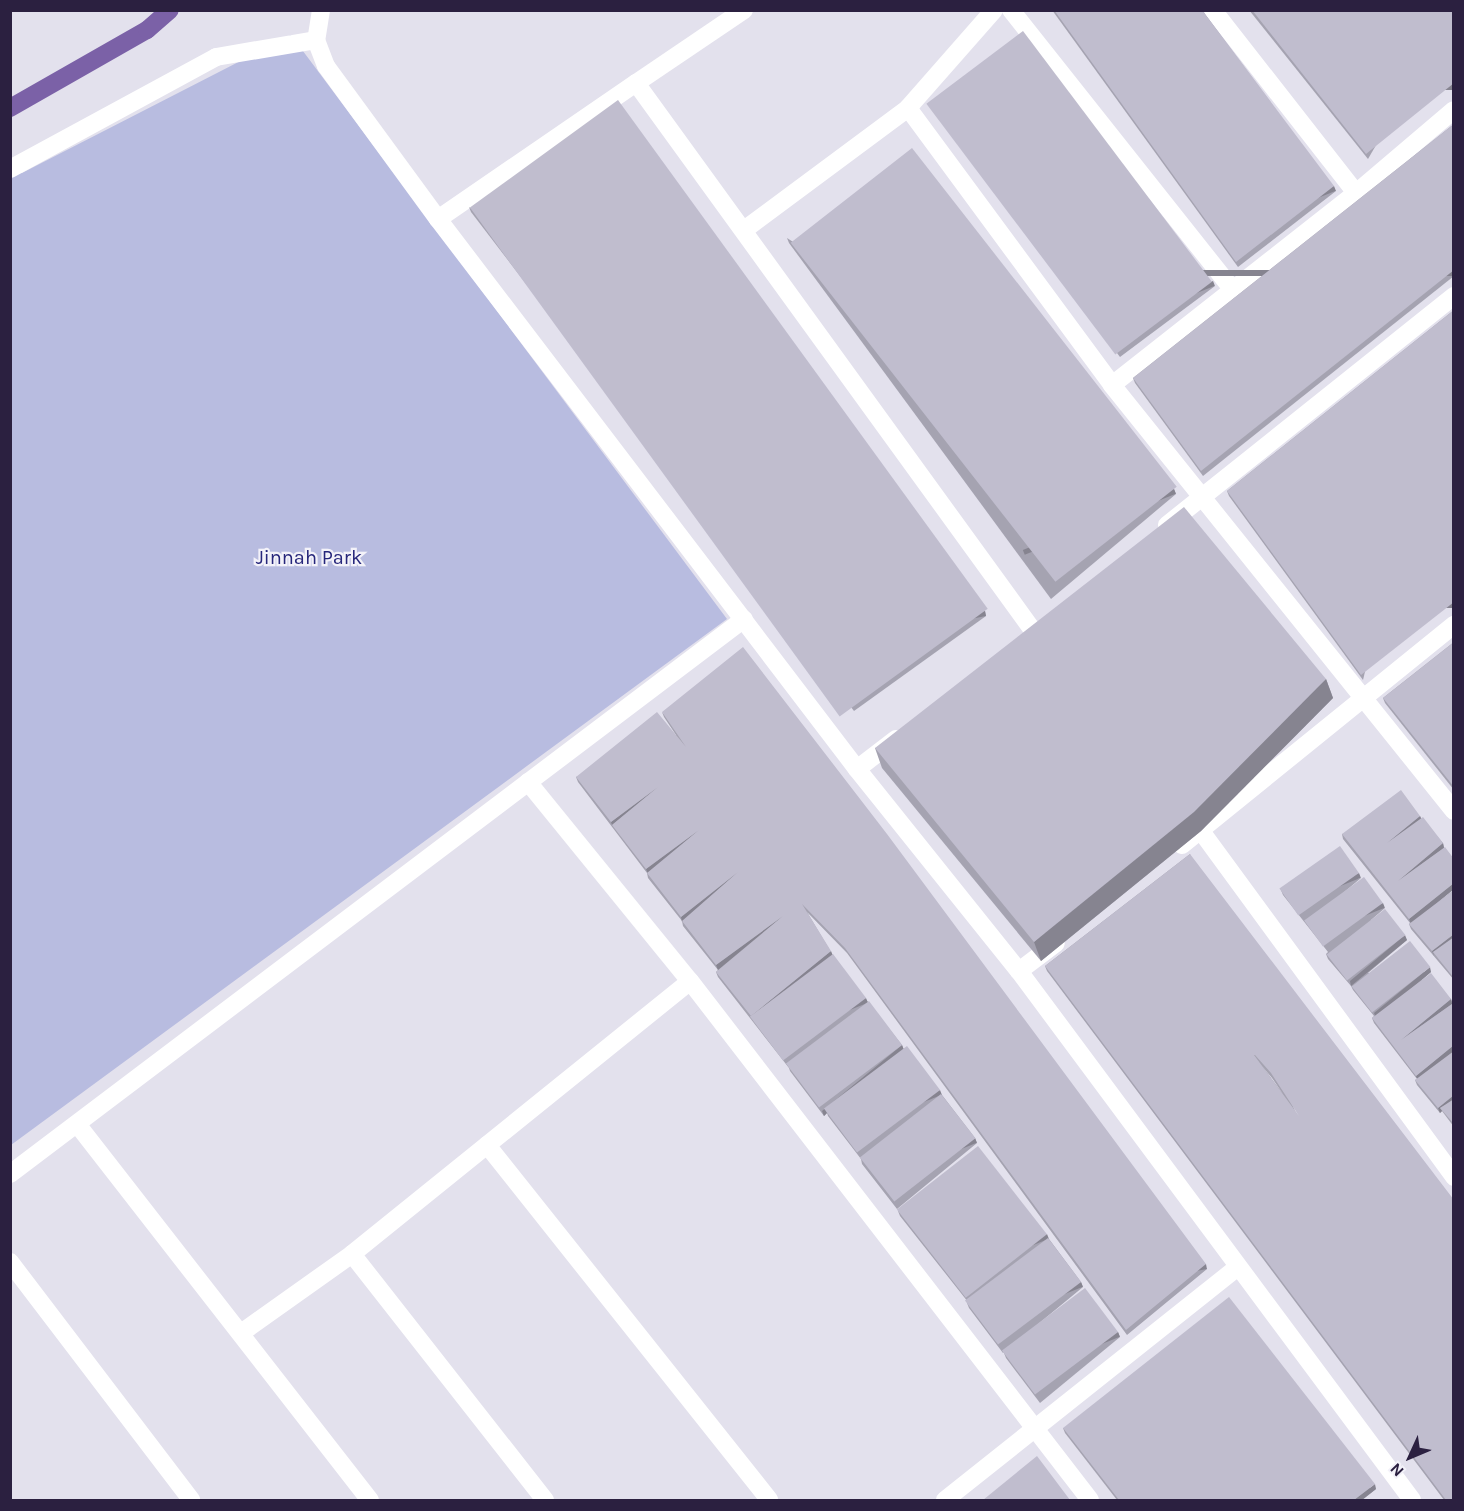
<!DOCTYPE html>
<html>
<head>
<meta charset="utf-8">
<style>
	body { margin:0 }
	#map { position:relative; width:1464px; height:1511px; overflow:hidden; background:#e3e1ed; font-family:Karla,sans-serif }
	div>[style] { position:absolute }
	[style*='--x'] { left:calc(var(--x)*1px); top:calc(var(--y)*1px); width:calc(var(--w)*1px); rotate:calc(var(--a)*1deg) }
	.green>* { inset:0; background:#b8bce0 }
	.street>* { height:18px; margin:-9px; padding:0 9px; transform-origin:9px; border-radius:9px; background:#fff }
	.secondary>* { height:18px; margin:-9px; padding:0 9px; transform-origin:9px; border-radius:9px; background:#fff }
	.primary>* { height:18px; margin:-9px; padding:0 9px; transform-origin:9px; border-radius:9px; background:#7b61a7 }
	.wall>* { inset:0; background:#a5a3b1 }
	.shaded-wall>* { inset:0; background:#868490; transform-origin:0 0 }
	.building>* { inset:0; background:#c0bdce; transform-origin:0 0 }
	span { translate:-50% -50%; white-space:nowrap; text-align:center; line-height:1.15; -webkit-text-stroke:4.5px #f3f2f9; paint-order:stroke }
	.park-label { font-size:20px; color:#26267b }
	.frame { position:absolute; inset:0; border:12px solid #2b2040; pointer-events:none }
	.north { position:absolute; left:1380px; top:1427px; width:60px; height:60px; -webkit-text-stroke:4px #f3f2f9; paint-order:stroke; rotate:226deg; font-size:16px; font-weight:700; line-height:24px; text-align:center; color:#2b2040 }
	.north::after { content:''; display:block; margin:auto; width:21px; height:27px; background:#2b2040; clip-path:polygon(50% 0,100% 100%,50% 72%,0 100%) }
</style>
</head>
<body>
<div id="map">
	<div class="green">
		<i style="clip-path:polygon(291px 35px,727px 619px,11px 1145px,11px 173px,22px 173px)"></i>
	</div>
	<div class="street">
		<i style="--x:744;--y:10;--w:130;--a:145.9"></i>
		<i style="--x:636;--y:83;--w:678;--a:54.06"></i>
		<i style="--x:994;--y:10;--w:130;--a:131.3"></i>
		<i style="--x:908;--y:108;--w:344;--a:53.6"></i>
		<i style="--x:1112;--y:385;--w:546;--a:51.24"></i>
		<i style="--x:1011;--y:10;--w:355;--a:51.6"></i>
		<i style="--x:1213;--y:10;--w:232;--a:52"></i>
		<i style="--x:10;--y:169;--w:234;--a:-28.5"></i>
		<i style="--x:216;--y:57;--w:101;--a:-9.6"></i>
		<i style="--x:438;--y:219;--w:240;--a:-34.5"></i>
		<i style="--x:744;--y:230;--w:204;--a:-36.6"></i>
		<i style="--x:1112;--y:385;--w:310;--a:-38.2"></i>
		<i style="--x:1356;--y:193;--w:128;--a:-40.3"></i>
		<i style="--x:1167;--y:525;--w:367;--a:-38.6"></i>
		<i style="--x:857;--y:769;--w:49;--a:-37.6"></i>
		<i style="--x:528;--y:782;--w:257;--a:50.9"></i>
		<i style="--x:690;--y:981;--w:655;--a:52.38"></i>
		<i style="--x:1201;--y:831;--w:429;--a:53.8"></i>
		<i style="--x:1182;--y:845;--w:350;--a:-39"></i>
		<i style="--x:1019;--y:971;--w:46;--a:-37.1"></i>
		<i style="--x:77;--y:1124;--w:477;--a:52.1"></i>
		<i style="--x:487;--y:1145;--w:453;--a:51.5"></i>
		<i style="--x:352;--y:1254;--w:313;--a:51.9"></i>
		<i style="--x:10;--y:1262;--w:299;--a:52.7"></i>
		<i style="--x:241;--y:1333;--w:136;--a:-35.4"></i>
		<i style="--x:352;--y:1254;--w:434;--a:-38.9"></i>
	</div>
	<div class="secondary">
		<i style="--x:321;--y:10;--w:30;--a:99"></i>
		<i style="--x:316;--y:40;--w:28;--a:69"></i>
		<i style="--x:326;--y:66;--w:190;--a:53.8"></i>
		<i style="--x:438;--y:219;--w:691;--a:52.7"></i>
		<i style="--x:857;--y:769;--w:259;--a:51.3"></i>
		<i style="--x:1019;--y:971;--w:659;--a:53.39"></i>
		<i style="--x:10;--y:1174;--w:920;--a:-37.09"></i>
		<i style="--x:945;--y:1500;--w:373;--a:-38.5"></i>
	</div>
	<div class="primary">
		<i style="--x:10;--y:108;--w:158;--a:-29.7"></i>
		<i style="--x:147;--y:30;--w:30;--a:-41"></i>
	</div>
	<div class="wall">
		<i style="clip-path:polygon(1052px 10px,1202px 10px,1336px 191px,1238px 267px)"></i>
		<i style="clip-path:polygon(1249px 10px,1454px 10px,1368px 159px)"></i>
		<i style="clip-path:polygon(945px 123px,1215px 286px,1120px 357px,947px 128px)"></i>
		<i style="clip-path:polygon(1454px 124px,1454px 276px,1203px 476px,1135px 383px,1133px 378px)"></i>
		<i style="clip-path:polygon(469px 207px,985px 611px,986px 616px,854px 711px,471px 212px)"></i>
		<i style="clip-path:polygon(787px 238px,1174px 489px,1176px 494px,1051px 599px,789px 243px)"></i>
		<i style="clip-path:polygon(1454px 310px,1363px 680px,1229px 496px,1227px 491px)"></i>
		<i style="clip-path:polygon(1454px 642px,1454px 790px,1385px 703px,1383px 698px)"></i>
		<i style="clip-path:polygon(1326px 679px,1333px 698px,1201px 831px,1041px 961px,882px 768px,875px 748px)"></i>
		<i style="clip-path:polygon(662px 712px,1207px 1269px,1127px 1335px,847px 953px,807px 912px,832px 954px,868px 1002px,902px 1045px,903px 1048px,942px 1095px,975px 1138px,977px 1143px,897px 1209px,862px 1164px,861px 1159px,828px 1116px,827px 1113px,824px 1116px,790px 1071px,789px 1068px,718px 977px,716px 972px,718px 970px,683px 926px,682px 921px,648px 878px,647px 873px,578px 782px,576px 777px,676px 735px,664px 717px)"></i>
		<i style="clip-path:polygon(1420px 816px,1421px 818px,1443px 843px,1444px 848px,1454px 859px,1454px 889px,1437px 903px,1454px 890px,1454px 980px,1411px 929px,1409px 924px,1410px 923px,1343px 839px,1342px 834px)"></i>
		<i style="clip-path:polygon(evenodd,1190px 854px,1454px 1500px,1444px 1500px,1047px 971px,1045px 966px,1190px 854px,1262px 1066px,1272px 1078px,1283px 1094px,1262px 1066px)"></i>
		<i style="clip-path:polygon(1361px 878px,1343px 893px,1385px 908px,1371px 920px,1407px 940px,1368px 973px,1431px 972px,1422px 980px,1451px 999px,1454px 1006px,1454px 1127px,1442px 1111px,1440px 1113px,1417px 1085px,1415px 1080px,1417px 1079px,1374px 1023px,1372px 1018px,1374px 1016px,1353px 990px,1351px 986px,1328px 959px,1326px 954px,1328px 952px,1283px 895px,1281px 890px)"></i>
		<i style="clip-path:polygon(898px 1211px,1049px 1239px,1081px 1282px,1083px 1287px,1003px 1353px,969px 1308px,967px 1303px,968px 1302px,900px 1216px)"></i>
		<i style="clip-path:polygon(1118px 1332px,1120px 1337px,1040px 1403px,1006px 1358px,1004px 1353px)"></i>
		<i style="clip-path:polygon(1063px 1428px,1376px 1489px,1362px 1500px,1117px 1500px,1065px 1433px)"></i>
	</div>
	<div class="shaded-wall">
		<i style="left:1454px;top:83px;width:7px;height:113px;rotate:90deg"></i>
		<i style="left:1334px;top:186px;width:5px;height:124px;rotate:68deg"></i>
		<i style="left:1454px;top:270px;width:6px;height:323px;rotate:90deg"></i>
		<i style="left:1213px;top:281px;width:5px;height:119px;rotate:68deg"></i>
		<i style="left:1174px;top:489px;width:5px;height:163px;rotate:68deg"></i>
		<i style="left:1454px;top:602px;width:6px;height:118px;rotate:90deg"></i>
		<i style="left:985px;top:611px;width:5px;height:163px;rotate:79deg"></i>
		<i style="clip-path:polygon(1326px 679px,1333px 698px,1201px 831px,1041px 961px,1034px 942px)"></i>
		<i style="clip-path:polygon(658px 787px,612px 825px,611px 822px)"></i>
		<i style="clip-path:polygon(1420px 816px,1422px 821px,1387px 843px)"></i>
		<i style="clip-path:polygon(699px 830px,648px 874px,646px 869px)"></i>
		<i style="clip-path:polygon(1443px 843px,1444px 848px,1398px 881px)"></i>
		<i style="clip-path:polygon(738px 872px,682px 922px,681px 917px)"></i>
		<i style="left:1359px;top:873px;width:5px;height:71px;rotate:68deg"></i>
		<i style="clip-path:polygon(1454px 883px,1454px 889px,1411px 924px,1409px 919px)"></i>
		<i style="left:1383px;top:903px;width:5px;height:72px;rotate:68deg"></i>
		<i style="clip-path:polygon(783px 916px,718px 970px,716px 965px)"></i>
		<i style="clip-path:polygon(1454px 934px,1454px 940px,1433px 952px,1434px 956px,1432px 951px)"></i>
		<i style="clip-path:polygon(1405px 935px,1407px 940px,1351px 986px,1350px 981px)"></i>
		<i style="clip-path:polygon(831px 951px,833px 956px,752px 1019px,753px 1021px,751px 1016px)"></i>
		<i style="clip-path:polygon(1430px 967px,1431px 972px,1376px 1018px,1374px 1013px)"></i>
		<i style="left:866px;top:998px;width:5px;height:103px;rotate:68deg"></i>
		<i style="clip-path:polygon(1451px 999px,1452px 1004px,1401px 1040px)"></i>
		<i style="clip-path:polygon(902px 1045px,904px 1050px,826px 1111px,827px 1113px,824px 1116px,822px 1111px)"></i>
		<i style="clip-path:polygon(1454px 1045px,1454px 1051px,1418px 1081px,1416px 1076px)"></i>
		<i style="left:940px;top:1090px;width:5px;height:104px;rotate:68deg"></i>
		<i style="clip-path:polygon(1454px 1095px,1454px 1101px,1440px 1108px,1442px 1111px,1440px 1113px,1438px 1108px)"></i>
		<i style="left:975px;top:1138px;width:5px;height:104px;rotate:68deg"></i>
		<i style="left:1047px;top:1234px;width:5px;height:103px;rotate:68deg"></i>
		<i style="left:1206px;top:1264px;width:5px;height:104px;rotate:79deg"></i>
		<i style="left:1081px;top:1282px;width:5px;height:104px;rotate:68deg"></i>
		<i style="left:1118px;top:1332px;width:5px;height:104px;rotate:68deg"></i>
		<i style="clip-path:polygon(1375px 1484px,1376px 1489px,1362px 1500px,1354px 1500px)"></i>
	</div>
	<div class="building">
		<i style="clip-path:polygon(1054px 10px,1202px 10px,1334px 186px,1236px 262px)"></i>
		<i style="clip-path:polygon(1252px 10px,1454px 10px,1454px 83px,1366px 154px)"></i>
		<i style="left:1023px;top:31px;width:314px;height:121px;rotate:53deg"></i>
		<i style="left:618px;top:100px;width:629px;height:183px;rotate:54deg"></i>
		<i style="clip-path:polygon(1454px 124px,1454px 270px,1201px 471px,1133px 378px)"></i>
		<i style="left:912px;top:148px;width:430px;height:154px;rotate:52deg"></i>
		<i style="clip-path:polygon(1454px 310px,1454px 602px,1361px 675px,1227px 491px)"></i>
		<i style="clip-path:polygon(1184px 507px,1326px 679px,1194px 812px,1034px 942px,875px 748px)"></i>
		<i style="clip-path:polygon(1454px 642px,1454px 787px,1383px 698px)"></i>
		<i style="clip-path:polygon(743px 647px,887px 834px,1206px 1264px,1126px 1330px,845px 948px,802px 904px,831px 951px,751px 1016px,716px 972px,783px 916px,716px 965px,682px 921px,738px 872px,681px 917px,647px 873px,699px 830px,646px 869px,612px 825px,658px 787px,611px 822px,576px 777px,657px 712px,686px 747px,662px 712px)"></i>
		<i style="clip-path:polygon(1401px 790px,1420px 816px,1387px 843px,1423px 817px,1443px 843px,1398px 881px,1445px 847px,1454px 859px,1454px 883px,1409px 919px,1342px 834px)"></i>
		<i style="left:1340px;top:846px;width:33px;height:74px;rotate:55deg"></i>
		<i style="clip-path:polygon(evenodd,1190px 854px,1454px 1200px,1454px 1500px,1446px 1500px,1045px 966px,1190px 854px,1254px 1055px,1255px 1055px,1271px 1073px,1299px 1116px,1254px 1055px)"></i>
		<i style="left:1364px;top:877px;width:32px;height:74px;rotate:54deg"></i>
		<i style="clip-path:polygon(1454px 890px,1454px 934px,1432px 951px,1409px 924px)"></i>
		<i style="left:1385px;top:909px;width:33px;height:74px;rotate:52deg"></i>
		<i style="clip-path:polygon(1454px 937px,1454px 978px,1433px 952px)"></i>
		<i style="left:1410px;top:941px;width:33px;height:74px;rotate:52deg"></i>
		<i style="left:833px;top:954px;width:55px;height:104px;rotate:53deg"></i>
		<i style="clip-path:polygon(1431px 973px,1451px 999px,1401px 1040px,1452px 1004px,1454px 1006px,1454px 1045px,1416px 1076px,1372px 1018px)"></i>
		<i style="left:869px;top:1001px;width:55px;height:104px;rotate:53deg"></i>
		<i style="left:907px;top:1046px;width:55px;height:104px;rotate:53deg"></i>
		<i style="clip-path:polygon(1454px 1051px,1454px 1095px,1438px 1108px,1415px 1080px)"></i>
		<i style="left:941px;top:1094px;width:56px;height:103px;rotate:52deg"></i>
		<i style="clip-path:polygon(1454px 1099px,1454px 1124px,1440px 1108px)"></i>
		<i style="left:978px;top:1146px;width:112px;height:103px;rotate:52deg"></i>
		<i style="left:1048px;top:1238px;width:55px;height:104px;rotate:53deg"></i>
		<i style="left:1085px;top:1288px;width:55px;height:104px;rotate:53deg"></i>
		<i style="clip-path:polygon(1229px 1297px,1375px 1484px,1354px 1500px,1119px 1500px,1063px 1428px)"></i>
		<i style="clip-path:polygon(1037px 1456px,1070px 1500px,983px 1500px)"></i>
	</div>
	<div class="park-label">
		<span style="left:309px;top:557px">Jinnah Park</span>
	</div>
	<div class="frame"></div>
	<div class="north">N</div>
</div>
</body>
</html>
